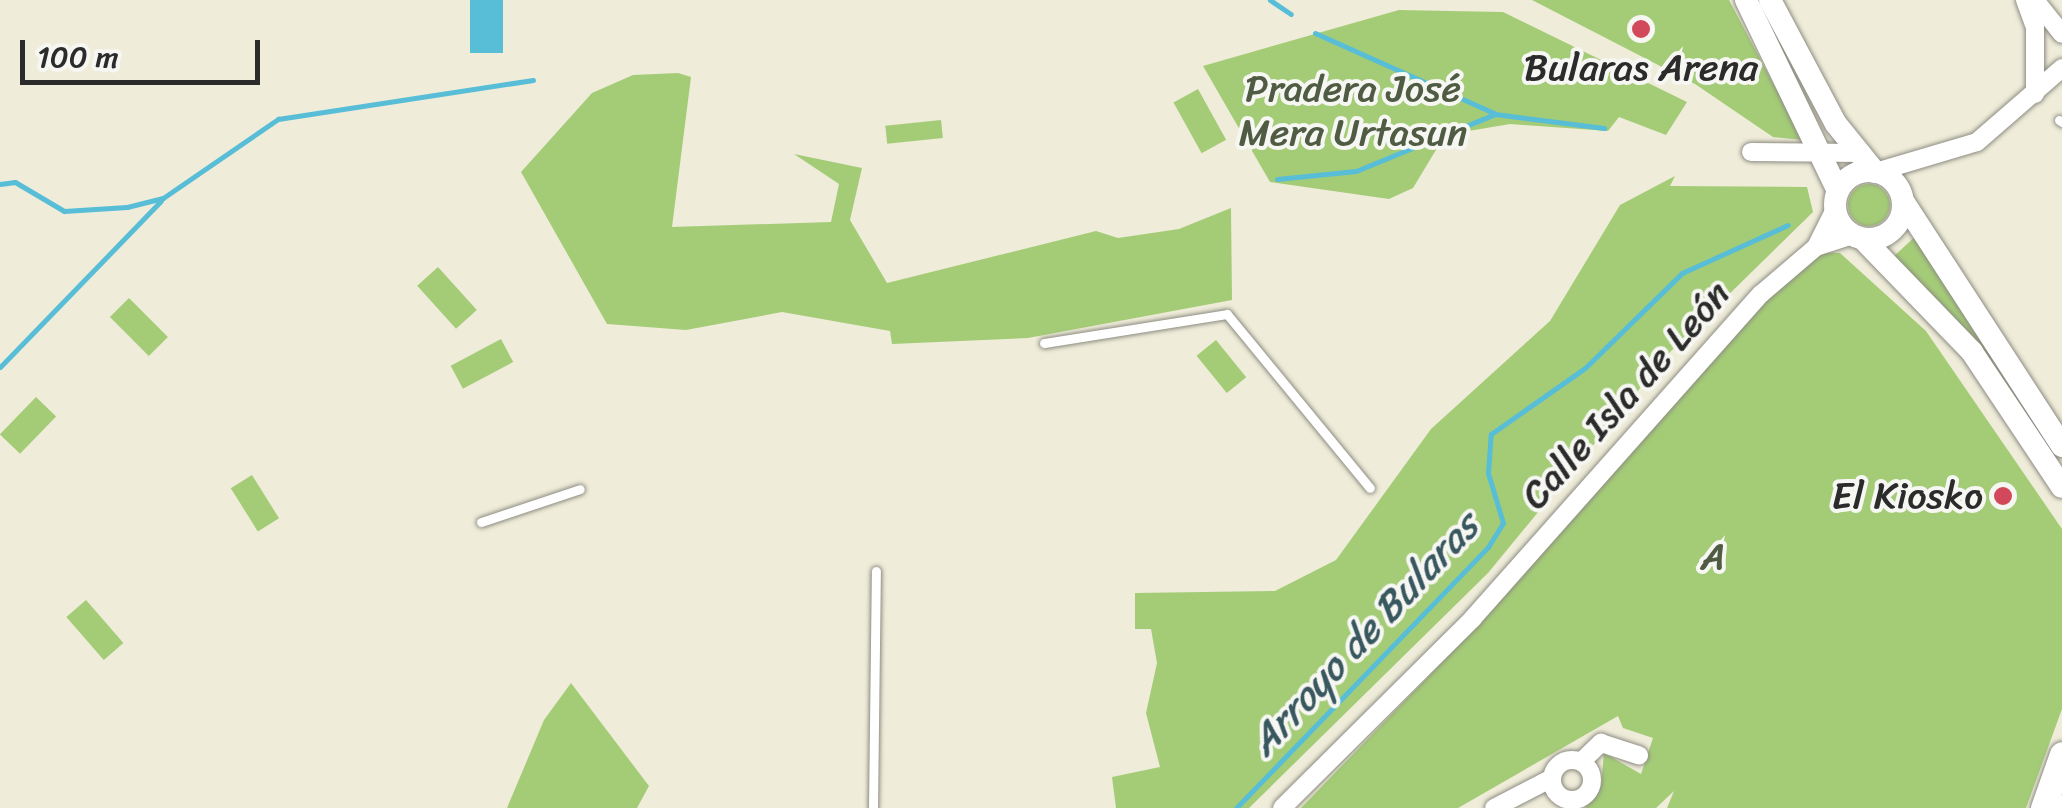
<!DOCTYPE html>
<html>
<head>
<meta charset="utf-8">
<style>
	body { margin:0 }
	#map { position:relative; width:2062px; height:808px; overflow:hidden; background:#efecd9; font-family:Sriracha,sans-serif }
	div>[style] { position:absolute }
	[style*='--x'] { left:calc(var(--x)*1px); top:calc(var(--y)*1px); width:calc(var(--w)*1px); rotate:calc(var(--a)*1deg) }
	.green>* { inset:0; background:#a4cc77; transform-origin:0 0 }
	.round { border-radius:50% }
	.water>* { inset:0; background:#58bdd6; transform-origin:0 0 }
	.stream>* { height:5px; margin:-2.5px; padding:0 2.5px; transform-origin:2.5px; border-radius:2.5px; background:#58bdd6 }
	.roads { filter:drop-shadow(0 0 2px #8d8c82) drop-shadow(0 0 2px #8d8c82) }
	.service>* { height:9px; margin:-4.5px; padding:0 4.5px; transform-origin:4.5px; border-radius:4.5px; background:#fff }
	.minor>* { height:18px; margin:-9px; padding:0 9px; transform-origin:9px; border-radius:9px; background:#fff }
	.minor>.ring { margin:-9px; padding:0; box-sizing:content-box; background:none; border:18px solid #fff; border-radius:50% }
	.tertiary>* { height:22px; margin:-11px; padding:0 11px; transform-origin:11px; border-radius:11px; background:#fff }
	.tertiary>.ring { margin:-11px; padding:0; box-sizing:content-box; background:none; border:22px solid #fff; border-radius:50% }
	.secondary>* { height:25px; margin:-12.5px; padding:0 12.5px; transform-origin:12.5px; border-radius:12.5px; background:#fff }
	.dots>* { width:28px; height:28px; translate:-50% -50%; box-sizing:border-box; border:5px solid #f6f6f2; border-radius:50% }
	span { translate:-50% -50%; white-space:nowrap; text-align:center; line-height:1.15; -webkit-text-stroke:8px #f6f6f2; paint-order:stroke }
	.poi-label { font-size:38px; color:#2b2b2b }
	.right { translate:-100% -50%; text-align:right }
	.park-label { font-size:38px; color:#4f5b42 }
	.street-label { font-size:38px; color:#2b2b2b }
	.water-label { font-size:40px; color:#38575e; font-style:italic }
	.scale { position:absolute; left:20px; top:40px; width:240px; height:45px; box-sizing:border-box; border:5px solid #2b2b2b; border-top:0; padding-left:12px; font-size:30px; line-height:35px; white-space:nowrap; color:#2b2b2b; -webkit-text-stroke:8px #f6f6f2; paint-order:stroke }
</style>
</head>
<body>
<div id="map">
	<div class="green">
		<i style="clip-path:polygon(1532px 0,1729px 0,1803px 140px,1773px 137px,1695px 84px)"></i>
		<i style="clip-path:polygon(1399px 10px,1503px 12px,1687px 102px,1666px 135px,1619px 117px,1608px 131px,1510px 124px,1445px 135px,1413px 188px,1389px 199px,1270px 182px,1203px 66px)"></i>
		<i style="clip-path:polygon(678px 73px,691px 77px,672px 227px,831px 222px,839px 184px,794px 154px,862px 168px,850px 220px,887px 283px,1096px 231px,1118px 238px,1179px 229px,1231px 208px,1232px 300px,1028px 338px,892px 344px,890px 331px,782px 312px,686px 330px,607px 324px,521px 172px,592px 93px,633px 75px)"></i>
		<i style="left:1198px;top:89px;width:58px;height:28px;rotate:61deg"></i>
		<i style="left:941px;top:120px;width:18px;height:56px;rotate:84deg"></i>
		<i style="clip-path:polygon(1675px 176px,1670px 186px,1807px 187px,1813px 212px,1669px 353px,1488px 573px,1249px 808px,1116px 808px,1112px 777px,1160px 767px,1146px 713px,1157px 663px,1151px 629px,1135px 629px,1135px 593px,1275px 591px,1336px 560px,1431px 429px,1550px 321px,1620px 205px)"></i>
		<i class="round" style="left:1848px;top:184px;width:42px;height:42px"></i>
		<i style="clip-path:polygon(1921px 231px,2013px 389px,2006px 393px,1892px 258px)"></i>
		<i style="clip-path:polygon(1820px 252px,1840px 253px,1926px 331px,2062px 529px,2062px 709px,2026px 808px,1667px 808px,1674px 791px,1656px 808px,1585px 808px,1601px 785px,1604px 753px,1641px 774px,1653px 738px,1623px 728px,1618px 716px,1458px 808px,1301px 808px,1490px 613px,1739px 324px)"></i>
		<i style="left:438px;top:267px;width:58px;height:28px;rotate:48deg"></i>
		<i style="left:129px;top:298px;width:55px;height:27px;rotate:45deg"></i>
		<i style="left:501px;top:339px;width:26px;height:57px;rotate:62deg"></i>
		<i style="left:1216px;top:340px;width:48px;height:25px;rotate:51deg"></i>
		<i style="left:36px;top:397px;width:28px;height:52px;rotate:44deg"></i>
		<i style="left:252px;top:475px;width:51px;height:25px;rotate:58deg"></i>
		<i style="left:86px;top:600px;width:57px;height:26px;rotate:49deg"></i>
		<i style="clip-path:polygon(571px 683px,649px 786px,637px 808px,507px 808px,544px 720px)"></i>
	</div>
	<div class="water">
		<i style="left:470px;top:0;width:33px;height:53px"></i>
	</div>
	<div class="stream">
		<i style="--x:1270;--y:0;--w:25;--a:34"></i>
		<i style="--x:1315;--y:33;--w:196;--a:24.1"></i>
		<i style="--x:1277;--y:179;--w:79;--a:-5.8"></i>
		<i style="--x:1356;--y:171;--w:150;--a:-22.3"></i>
		<i style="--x:1495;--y:114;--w:110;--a:7.3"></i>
		<i style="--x:0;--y:184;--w:15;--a:-8"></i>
		<i style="--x:15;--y:182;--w:57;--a:30.6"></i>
		<i style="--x:64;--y:211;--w:63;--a:-3.6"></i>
		<i style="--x:127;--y:207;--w:37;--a:-14"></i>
		<i style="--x:163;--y:198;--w:140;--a:-34.5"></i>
		<i style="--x:278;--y:119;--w:258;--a:-8.7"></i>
		<i style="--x:0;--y:367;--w:231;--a:-45.9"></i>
		<i style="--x:1236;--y:808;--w:363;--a:-46"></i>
		<i style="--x:1488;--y:547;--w:28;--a:-58"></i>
		<i style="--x:1503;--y:523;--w:52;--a:-106.7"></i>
		<i style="--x:1488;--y:473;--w:39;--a:-86"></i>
		<i style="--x:1491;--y:434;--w:115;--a:-35.1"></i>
		<i style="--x:1585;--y:368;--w:136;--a:-44.4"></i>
		<i style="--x:1682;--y:273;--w:116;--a:-24.4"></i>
	</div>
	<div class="roads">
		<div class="service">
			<i style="--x:2059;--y:120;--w:4;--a:34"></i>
			<i style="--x:1044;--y:343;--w:185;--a:-9"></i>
			<i style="--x:1227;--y:314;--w:225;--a:50.6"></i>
			<i style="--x:481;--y:522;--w:104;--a:-18.4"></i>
			<i style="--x:873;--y:808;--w:237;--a:-89.3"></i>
		</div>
		<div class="minor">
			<i style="--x:2025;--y:0;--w:29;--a:70"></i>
			<i style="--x:2035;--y:27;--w:67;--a:90"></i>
			<i style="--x:2035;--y:0;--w:43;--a:51.5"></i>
			<i style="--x:1751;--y:152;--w:111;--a:0.5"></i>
			<i style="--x:1876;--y:172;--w:105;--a:-16.5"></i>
			<i style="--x:1977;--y:142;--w:113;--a:-41"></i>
			<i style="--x:1816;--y:247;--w:42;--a:-63.4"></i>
			<i class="ring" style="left:1552px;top:760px;width:22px;height:22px"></i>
			<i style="--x:1581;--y:762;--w:28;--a:-44"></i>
			<i style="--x:1601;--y:743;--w:40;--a:18"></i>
			<i style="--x:1282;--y:808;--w:269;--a:-44.8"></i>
			<i style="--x:1473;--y:618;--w:433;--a:-48.4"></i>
			<i style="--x:1761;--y:294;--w:72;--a:-40.5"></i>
			<i style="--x:1816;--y:247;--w:38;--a:-18"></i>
			<i style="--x:1494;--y:808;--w:65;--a:-27.3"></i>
		</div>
		<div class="tertiary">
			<i style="--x:1746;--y:0;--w:212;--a:64.3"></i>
			<i style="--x:1770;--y:0;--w:140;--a:62"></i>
			<i style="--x:1836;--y:124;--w:62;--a:50.9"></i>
			<i class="ring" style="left:1835px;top:171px;width:46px;height:46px"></i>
			<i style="--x:1903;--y:201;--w:292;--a:57"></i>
			<i style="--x:1863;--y:239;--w:157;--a:46"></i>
			<i style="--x:1972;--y:352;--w:162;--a:56.3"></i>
		</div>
		<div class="secondary">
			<i style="--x:2043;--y:808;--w:57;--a:-70.6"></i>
			<i style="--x:2062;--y:808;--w:1;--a:-90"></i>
		</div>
	</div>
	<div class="dots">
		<i style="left:1641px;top:29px;background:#d1495b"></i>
		<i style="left:2003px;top:496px;background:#d1495b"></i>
	</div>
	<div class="poi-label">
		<span style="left:1641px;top:68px">Bularas Arena</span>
		<span class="right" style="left:1983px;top:496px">El Kiosko</span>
	</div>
	<div class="park-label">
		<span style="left:1353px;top:111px">Pradera José<br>Mera Urtasun</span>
		<span style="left:1713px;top:557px">A</span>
	</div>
	<div class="street-label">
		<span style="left:1626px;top:395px;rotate:-48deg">Calle Isla de León</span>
	</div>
	<div class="water-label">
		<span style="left:1364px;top:634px;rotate:-47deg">Arroyo de Bularas</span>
	</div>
	<div class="scale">100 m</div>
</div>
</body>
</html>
